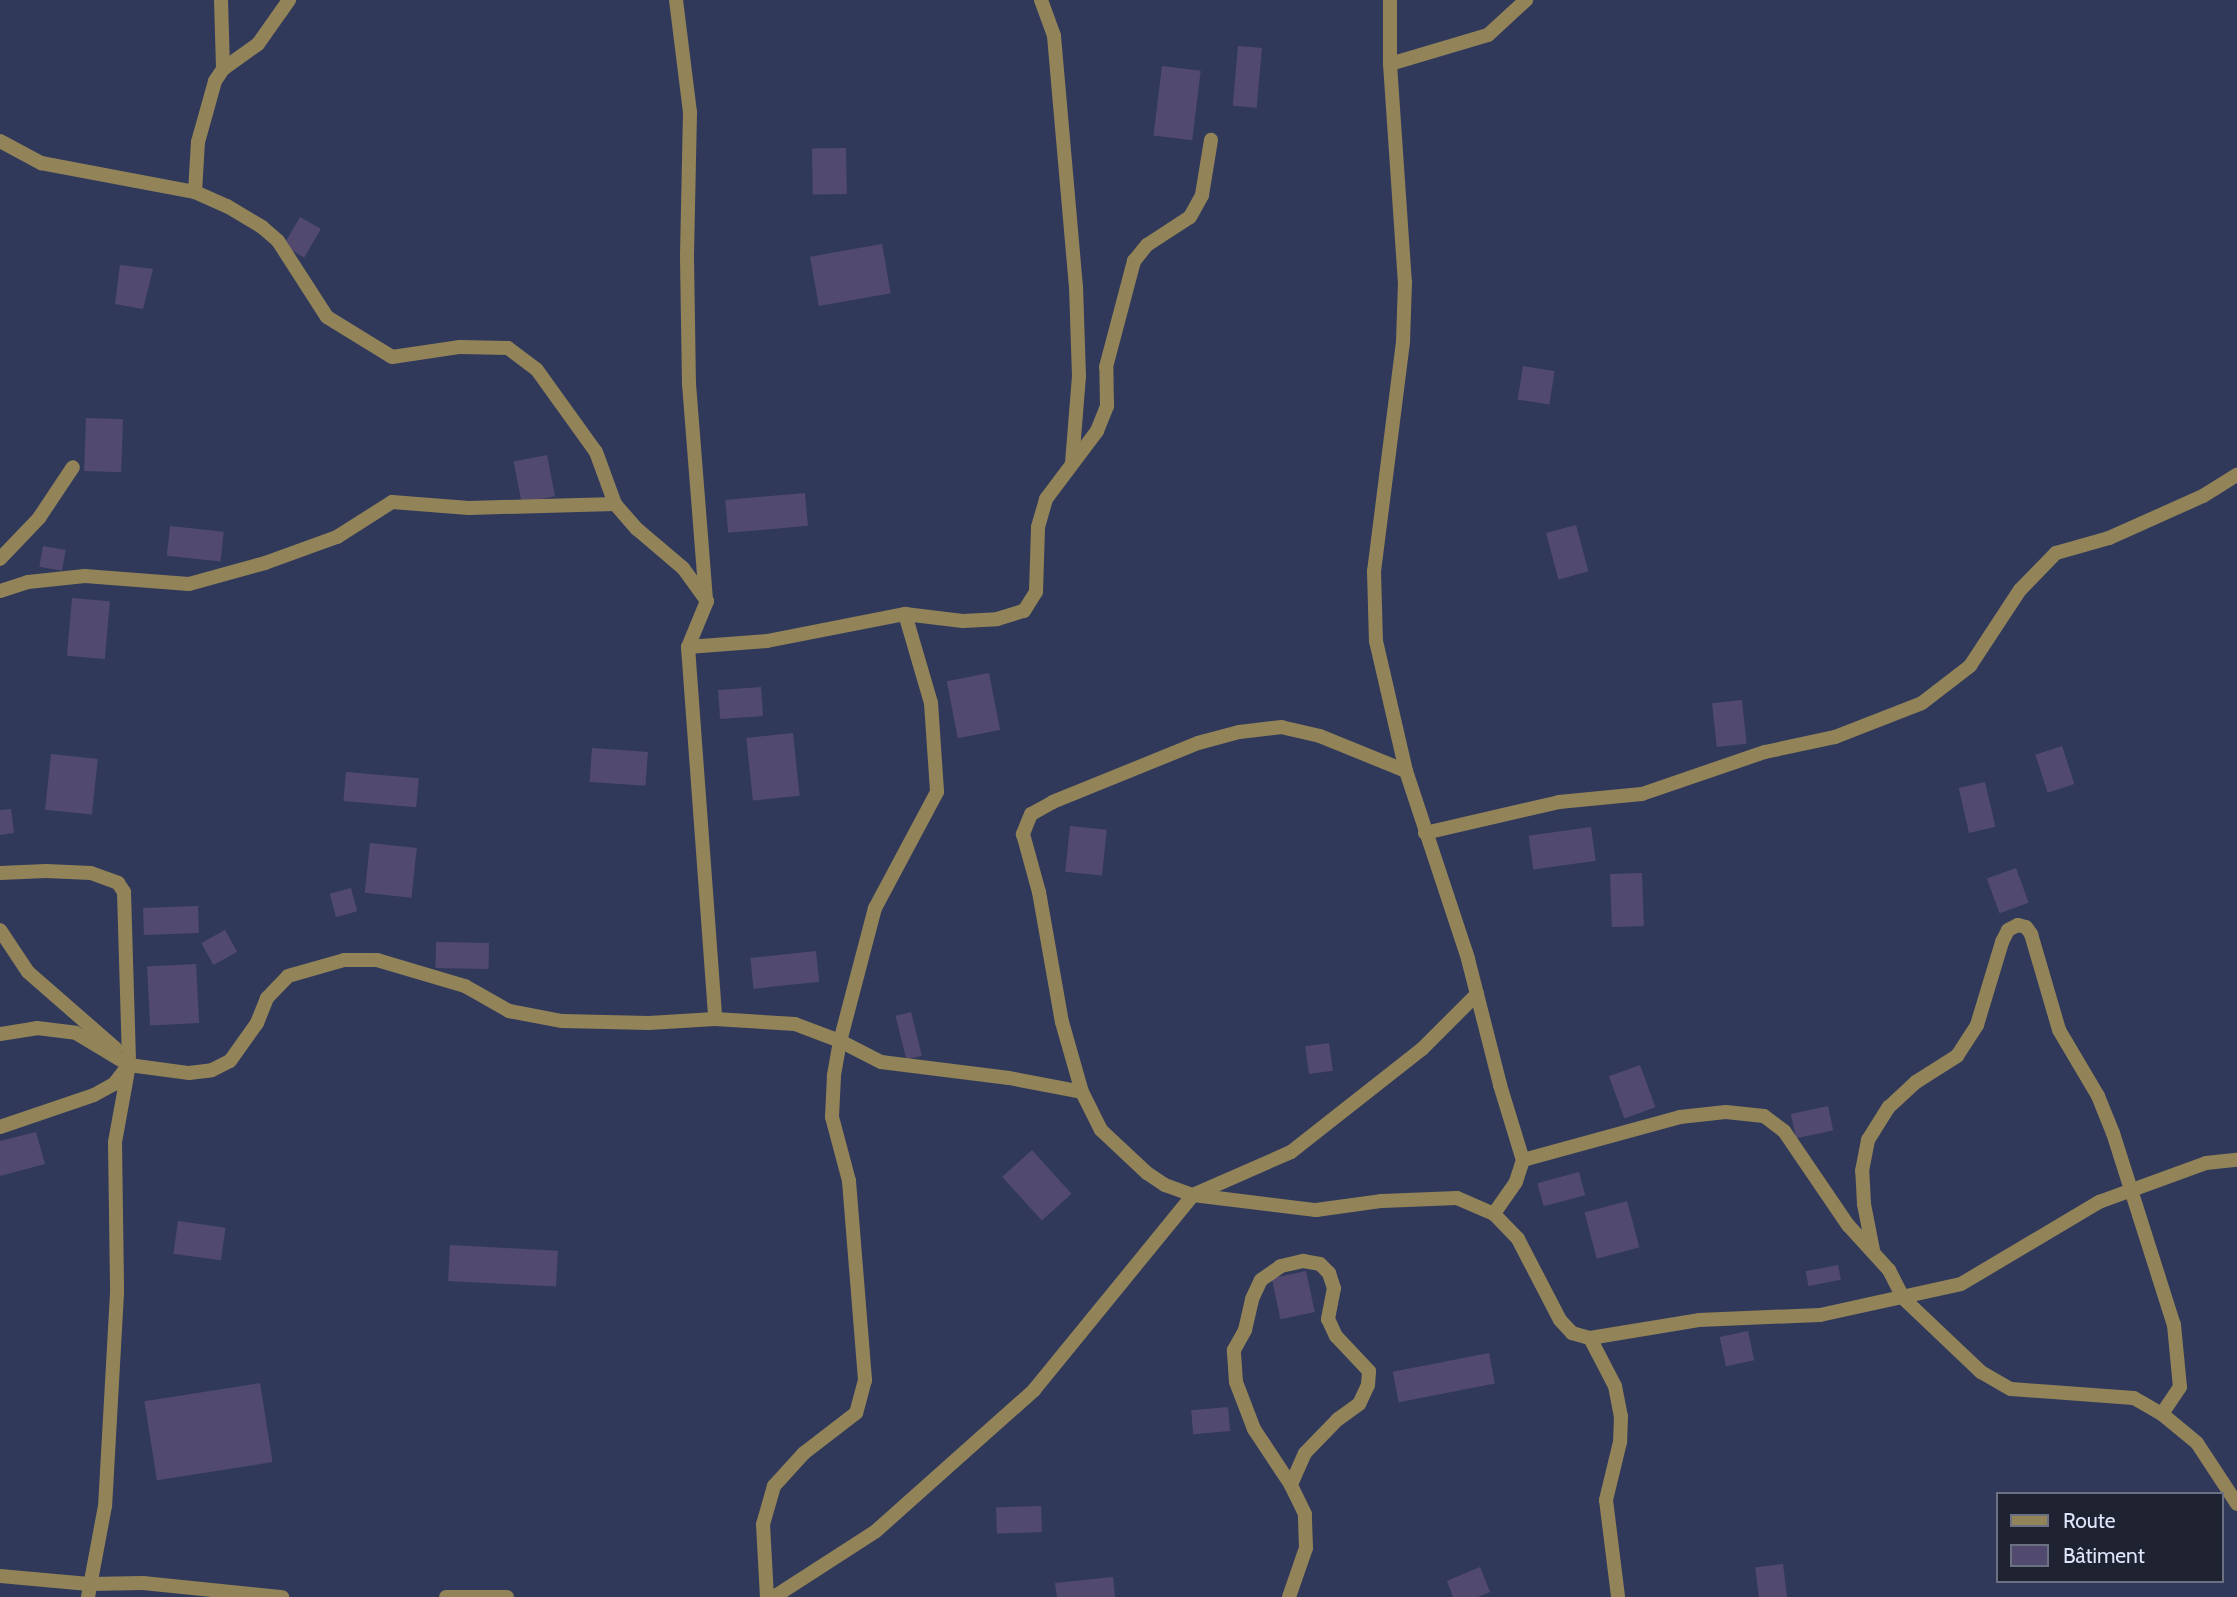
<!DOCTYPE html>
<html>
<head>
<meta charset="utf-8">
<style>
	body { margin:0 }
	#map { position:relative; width:2237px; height:1597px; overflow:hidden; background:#31395b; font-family:Cabin,sans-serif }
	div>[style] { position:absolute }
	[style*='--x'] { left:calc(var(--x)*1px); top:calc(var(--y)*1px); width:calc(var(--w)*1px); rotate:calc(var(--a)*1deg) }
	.building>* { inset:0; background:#514a6e; transform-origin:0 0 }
	.minor>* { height:14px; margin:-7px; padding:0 7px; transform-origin:7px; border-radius:7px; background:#928458 }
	span { translate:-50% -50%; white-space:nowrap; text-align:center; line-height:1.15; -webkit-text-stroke:6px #1e2231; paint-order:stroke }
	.legend { position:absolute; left:1996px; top:1492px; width:228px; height:91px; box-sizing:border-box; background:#1e2231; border:2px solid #6b7082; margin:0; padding:9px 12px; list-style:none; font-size:21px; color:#dfe6fb }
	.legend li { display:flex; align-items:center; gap:14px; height:35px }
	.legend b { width:35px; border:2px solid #6b7082 }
</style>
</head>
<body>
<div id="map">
	<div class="building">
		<i style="left:1238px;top:46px;width:24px;height:60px;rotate:5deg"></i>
		<i style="left:1162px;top:66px;width:39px;height:70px;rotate:7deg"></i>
		<i style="left:846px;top:148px;width:46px;height:34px;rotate:89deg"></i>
		<i style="left:300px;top:217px;width:24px;height:33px;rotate:30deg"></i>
		<i style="left:882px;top:244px;width:50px;height:73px;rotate:80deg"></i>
		<i style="clip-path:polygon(120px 265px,153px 269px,143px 309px,115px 304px)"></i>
		<i style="left:1523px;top:366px;width:32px;height:34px;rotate:9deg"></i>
		<i style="left:86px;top:418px;width:37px;height:53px;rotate:2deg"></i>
		<i style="left:547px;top:455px;width:42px;height:34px;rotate:79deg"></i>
		<i style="left:805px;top:493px;width:33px;height:80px;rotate:85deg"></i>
		<i style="left:1576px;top:525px;width:48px;height:31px;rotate:75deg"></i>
		<i style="left:170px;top:526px;width:54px;height:30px;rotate:6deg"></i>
		<i style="left:43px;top:546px;width:23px;height:21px;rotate:10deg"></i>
		<i style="left:72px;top:598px;width:38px;height:58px;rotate:5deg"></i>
		<i style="left:989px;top:673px;width:58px;height:43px;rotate:79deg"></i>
		<i style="left:761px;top:687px;width:29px;height:43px;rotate:86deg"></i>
		<i style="left:1742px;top:700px;width:44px;height:30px;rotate:84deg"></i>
		<i style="left:793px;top:733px;width:63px;height:47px;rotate:84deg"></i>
		<i style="left:2062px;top:746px;width:40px;height:28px;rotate:72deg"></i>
		<i style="left:592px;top:748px;width:56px;height:34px;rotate:4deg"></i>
		<i style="left:51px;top:754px;width:47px;height:56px;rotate:6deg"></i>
		<i style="left:346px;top:772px;width:73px;height:29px;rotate:5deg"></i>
		<i style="left:1985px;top:782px;width:46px;height:27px;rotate:77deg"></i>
		<i style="clip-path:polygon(11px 809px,14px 833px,0 835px,0 810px)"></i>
		<i style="left:1070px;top:826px;width:37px;height:46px;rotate:6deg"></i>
		<i style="left:1591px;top:827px;width:34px;height:63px;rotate:82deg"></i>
		<i style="left:370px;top:843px;width:47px;height:50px;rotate:6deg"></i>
		<i style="left:2016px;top:868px;width:37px;height:31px;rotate:70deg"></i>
		<i style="left:1642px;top:873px;width:53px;height:32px;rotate:88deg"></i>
		<i style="left:351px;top:888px;width:24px;height:22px;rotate:75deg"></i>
		<i style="left:198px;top:906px;width:27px;height:55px;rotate:88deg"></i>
		<i style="left:225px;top:930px;width:25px;height:27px;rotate:61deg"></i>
		<i style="left:436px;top:942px;width:53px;height:26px;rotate:1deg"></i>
		<i style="left:816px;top:951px;width:31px;height:66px;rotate:84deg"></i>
		<i style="left:196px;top:964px;width:59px;height:49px;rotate:87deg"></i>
		<i style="left:911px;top:1012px;width:45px;height:16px;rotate:76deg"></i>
		<i style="left:1329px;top:1043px;width:28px;height:24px;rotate:82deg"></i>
		<i style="left:1640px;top:1065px;width:45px;height:33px;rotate:70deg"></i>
		<i style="left:1828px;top:1106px;width:25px;height:38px;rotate:78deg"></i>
		<i style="clip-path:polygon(36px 1132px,45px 1164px,0 1176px,0 1141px)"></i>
		<i style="left:1032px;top:1150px;width:59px;height:40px;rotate:48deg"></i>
		<i style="left:1579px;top:1172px;width:24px;height:43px;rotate:75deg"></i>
		<i style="left:1627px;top:1201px;width:48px;height:44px;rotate:75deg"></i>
		<i style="left:178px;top:1221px;width:48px;height:33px;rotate:8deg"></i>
		<i style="left:450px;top:1245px;width:108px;height:36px;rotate:3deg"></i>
		<i style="left:1838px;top:1265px;width:15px;height:33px;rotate:79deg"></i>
		<i style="left:1306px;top:1271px;width:42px;height:35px;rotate:78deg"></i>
		<i style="left:1748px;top:1331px;width:30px;height:29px;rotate:78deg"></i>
		<i style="left:1489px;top:1353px;width:31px;height:98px;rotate:79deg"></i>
		<i style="left:260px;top:1383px;width:80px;height:117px;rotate:81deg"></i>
		<i style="left:1228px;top:1407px;width:24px;height:37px;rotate:85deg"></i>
		<i style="left:1041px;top:1506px;width:26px;height:45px;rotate:88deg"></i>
		<i style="left:1783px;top:1564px;width:33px;height:28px;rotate:83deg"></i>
		<i style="clip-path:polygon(1480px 1567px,1490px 1592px,1478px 1597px,1453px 1597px,1447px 1581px)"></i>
		<i style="clip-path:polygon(1113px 1577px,1115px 1597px,1057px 1597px,1055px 1583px)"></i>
	</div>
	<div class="minor">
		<i style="--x:221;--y:0;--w:69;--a:88.3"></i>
		<i style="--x:676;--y:0;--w:113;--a:82.9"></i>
		<i style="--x:690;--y:112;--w:146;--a:91.2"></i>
		<i style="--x:687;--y:258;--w:126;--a:89.1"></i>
		<i style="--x:689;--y:384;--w:216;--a:85.5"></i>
		<i style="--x:1041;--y:0;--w:38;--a:70"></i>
		<i style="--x:1054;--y:36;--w:251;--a:85"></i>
		<i style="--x:1076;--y:286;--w:90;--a:88.1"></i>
		<i style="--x:1079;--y:376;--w:87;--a:94.6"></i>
		<i style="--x:1390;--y:0;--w:64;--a:90"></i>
		<i style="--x:1390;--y:64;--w:219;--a:86.1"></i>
		<i style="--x:1405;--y:282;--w:60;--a:91.9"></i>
		<i style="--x:1403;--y:342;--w:231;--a:97.2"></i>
		<i style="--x:1374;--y:571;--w:70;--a:88.4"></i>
		<i style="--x:1376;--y:641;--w:133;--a:77"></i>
		<i style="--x:1406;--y:771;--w:198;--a:71.7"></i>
		<i style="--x:1468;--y:959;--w:130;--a:75.7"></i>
		<i style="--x:1500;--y:1085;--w:78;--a:73"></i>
		<i style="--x:1523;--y:1160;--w:23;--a:108"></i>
		<i style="--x:1516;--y:1182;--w:39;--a:125"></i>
		<i style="--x:1390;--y:64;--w:102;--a:-16.5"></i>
		<i style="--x:1488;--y:35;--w:52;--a:-42.6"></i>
		<i style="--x:0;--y:141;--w:47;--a:28.2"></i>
		<i style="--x:41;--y:163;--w:157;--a:10.7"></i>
		<i style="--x:195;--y:192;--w:35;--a:24"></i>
		<i style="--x:227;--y:206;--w:41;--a:31"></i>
		<i style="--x:262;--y:227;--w:21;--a:41"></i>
		<i style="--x:278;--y:241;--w:90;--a:57.2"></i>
		<i style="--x:327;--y:317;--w:76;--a:31.6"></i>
		<i style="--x:392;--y:357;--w:69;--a:-8.4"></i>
		<i style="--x:460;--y:347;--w:48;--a:1.2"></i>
		<i style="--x:508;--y:348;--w:36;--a:37"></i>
		<i style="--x:537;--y:370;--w:101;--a:54.3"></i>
		<i style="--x:596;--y:452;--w:55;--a:69.9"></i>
		<i style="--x:615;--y:504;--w:33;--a:49"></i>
		<i style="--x:637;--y:529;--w:60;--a:40.3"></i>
		<i style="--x:683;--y:568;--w:41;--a:54"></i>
		<i style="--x:707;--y:601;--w:50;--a:112.4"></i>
		<i style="--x:688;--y:647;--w:79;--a:-4.3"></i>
		<i style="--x:767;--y:641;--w:141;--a:-11.1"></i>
		<i style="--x:905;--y:614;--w:93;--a:73.7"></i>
		<i style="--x:931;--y:703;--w:89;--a:86.1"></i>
		<i style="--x:937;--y:792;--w:132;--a:118.1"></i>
		<i style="--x:875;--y:908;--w:138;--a:104.7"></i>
		<i style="--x:840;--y:1041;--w:36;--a:100"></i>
		<i style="--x:834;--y:1076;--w:41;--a:92.8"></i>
		<i style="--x:832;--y:1117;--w:66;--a:75.1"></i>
		<i style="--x:849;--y:1181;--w:200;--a:85.4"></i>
		<i style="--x:865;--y:1380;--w:34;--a:105"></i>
		<i style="--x:856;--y:1413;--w:66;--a:142.4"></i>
		<i style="--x:804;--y:1453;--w:45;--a:132.3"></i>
		<i style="--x:774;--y:1486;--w:40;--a:106"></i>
		<i style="--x:763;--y:1524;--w:73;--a:86.9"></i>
		<i style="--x:195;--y:192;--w:50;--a:-86.6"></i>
		<i style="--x:198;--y:142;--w:63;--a:-74.4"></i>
		<i style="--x:215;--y:81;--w:14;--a:-56"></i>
		<i style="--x:223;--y:69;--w:43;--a:-35.5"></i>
		<i style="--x:258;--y:44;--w:54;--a:-54.8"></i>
		<i style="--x:0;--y:559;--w:57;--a:-46.4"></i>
		<i style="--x:39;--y:518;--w:61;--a:-56.3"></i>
		<i style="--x:0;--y:591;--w:29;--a:-18"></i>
		<i style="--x:28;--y:582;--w:57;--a:-6"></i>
		<i style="--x:85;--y:576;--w:104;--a:4.4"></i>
		<i style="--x:189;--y:584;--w:79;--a:-15.4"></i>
		<i style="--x:265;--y:563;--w:77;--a:-19.9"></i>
		<i style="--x:337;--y:537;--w:65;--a:-32.5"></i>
		<i style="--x:392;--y:502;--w:77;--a:4.5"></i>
		<i style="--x:469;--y:508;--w:146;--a:-1.6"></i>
		<i style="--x:905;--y:614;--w:58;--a:6.9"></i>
		<i style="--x:963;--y:621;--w:34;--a:-3"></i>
		<i style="--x:997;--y:619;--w:28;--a:-17"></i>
		<i style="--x:1024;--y:611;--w:22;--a:-58"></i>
		<i style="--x:1036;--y:592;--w:65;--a:-88.2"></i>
		<i style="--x:1038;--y:527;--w:29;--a:-74"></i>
		<i style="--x:1046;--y:499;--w:85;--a:-53.1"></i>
		<i style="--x:1097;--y:431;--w:27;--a:-68"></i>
		<i style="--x:1107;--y:406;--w:39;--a:-91"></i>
		<i style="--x:1106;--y:367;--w:110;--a:-75.2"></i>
		<i style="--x:1134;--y:261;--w:21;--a:-51"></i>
		<i style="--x:1147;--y:245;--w:51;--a:-33.1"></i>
		<i style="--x:1190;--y:217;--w:25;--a:-61"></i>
		<i style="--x:1202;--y:195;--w:56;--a:-80.7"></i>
		<i style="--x:688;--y:647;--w:373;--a:85.8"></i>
		<i style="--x:1406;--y:771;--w:93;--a:-157.9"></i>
		<i style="--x:1320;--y:736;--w:39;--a:-167"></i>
		<i style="--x:1282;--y:727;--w:43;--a:173.4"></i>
		<i style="--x:1239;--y:732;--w:42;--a:165"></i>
		<i style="--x:1198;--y:743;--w:157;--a:157.9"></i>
		<i style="--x:1053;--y:802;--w:25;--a:151"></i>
		<i style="--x:1031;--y:814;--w:22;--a:112"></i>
		<i style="--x:1023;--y:834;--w:60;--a:74.6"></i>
		<i style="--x:1039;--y:892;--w:132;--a:80"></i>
		<i style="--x:1062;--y:1022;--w:73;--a:74.1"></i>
		<i style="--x:1082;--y:1092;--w:42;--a:63.4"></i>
		<i style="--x:1101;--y:1130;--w:63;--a:43.1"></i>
		<i style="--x:1147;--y:1173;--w:22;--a:34"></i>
		<i style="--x:1165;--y:1185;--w:30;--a:20"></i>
		<i style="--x:1193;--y:1195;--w:124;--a:7"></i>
		<i style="--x:1316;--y:1210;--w:67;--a:-7.8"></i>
		<i style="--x:1382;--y:1201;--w:75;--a:-2.3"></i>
		<i style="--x:1457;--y:1198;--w:40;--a:23.4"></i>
		<i style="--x:1494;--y:1214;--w:35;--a:46"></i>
		<i style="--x:1518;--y:1239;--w:91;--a:62.6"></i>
		<i style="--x:1560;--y:1320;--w:18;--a:47"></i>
		<i style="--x:1572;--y:1333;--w:19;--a:16"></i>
		<i style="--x:1590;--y:1338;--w:54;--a:62.5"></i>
		<i style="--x:1615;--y:1386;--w:31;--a:79"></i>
		<i style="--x:1621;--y:1416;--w:26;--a:92"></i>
		<i style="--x:1620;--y:1442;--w:60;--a:103.6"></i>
		<i style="--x:1606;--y:1500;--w:98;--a:82.9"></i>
		<i style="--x:1425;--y:833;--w:138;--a:-13"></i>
		<i style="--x:1559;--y:802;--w:83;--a:-5.5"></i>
		<i style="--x:1642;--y:794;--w:130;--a:-18.9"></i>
		<i style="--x:1765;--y:752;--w:72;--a:-12.1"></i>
		<i style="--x:1835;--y:737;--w:93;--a:-21.3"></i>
		<i style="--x:1922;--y:703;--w:61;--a:-37.6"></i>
		<i style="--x:1970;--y:666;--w:91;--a:-56.7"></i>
		<i style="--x:2020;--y:590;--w:52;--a:-45.8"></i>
		<i style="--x:2056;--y:553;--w:55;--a:-15.8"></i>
		<i style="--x:2109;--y:538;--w:103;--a:-24.1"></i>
		<i style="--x:2203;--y:496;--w:40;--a:-32"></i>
		<i style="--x:0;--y:873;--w:46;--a:-2.5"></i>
		<i style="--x:46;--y:871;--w:45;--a:2.5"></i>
		<i style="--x:91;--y:873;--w:29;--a:20"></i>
		<i style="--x:118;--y:883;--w:11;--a:56"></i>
		<i style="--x:124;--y:892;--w:173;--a:88.3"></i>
		<i style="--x:129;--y:1065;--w:78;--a:100.3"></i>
		<i style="--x:115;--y:1142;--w:151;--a:89.2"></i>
		<i style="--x:117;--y:1293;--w:213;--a:93.2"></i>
		<i style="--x:105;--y:1506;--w:93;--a:100.6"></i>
		<i style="--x:0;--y:930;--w:50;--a:56.3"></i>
		<i style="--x:28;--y:972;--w:116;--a:41.1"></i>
		<i style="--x:0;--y:1034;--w:37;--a:-9"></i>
		<i style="--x:37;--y:1028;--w:39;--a:7"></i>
		<i style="--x:76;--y:1033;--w:62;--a:31.1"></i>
		<i style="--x:129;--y:1065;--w:61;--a:7.6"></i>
		<i style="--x:189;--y:1073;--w:23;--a:-7"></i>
		<i style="--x:212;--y:1070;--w:20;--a:-27"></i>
		<i style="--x:230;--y:1061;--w:47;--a:-54.6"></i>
		<i style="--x:257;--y:1023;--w:27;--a:-68"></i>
		<i style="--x:267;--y:998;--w:30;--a:-46"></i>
		<i style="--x:288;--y:976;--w:58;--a:-15.9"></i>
		<i style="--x:344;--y:960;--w:33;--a:0"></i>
		<i style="--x:377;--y:960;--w:92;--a:16.5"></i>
		<i style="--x:465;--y:986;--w:51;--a:29.6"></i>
		<i style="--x:509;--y:1011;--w:54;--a:10.7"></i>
		<i style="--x:562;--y:1021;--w:87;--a:1.3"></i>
		<i style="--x:649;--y:1023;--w:66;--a:-3.5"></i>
		<i style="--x:715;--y:1019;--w:80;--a:3.6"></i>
		<i style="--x:795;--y:1024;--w:48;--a:20.7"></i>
		<i style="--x:840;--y:1041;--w:46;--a:27.1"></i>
		<i style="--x:881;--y:1062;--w:129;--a:7.1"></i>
		<i style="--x:1009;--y:1078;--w:74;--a:10.9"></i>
		<i style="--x:0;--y:1127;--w:99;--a:-18.8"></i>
		<i style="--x:94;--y:1095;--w:23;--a:-29"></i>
		<i style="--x:114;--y:1084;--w:23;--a:-52"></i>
		<i style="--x:1523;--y:1160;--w:163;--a:-15.3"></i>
		<i style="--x:1680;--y:1117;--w:46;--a:-6.2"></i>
		<i style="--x:1726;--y:1112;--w:38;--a:6"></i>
		<i style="--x:1764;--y:1116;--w:25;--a:37"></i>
		<i style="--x:1784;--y:1131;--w:114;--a:55.8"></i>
		<i style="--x:1848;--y:1225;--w:61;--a:47.7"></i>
		<i style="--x:1889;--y:1270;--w:31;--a:63"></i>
		<i style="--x:1903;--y:1298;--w:108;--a:43.5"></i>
		<i style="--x:1981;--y:1372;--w:34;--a:30"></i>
		<i style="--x:2011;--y:1389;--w:123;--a:4.2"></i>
		<i style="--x:2134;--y:1398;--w:32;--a:30"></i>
		<i style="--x:2162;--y:1414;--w:45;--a:39.6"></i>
		<i style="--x:2197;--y:1443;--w:73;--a:56.7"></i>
		<i style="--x:1873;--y:1250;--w:47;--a:-101.1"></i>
		<i style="--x:1864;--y:1204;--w:33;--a:-93"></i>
		<i style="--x:1862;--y:1171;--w:32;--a:-79"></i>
		<i style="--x:1868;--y:1140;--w:39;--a:-58"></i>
		<i style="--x:1889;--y:1107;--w:37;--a:-43"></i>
		<i style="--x:1916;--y:1082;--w:49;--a:-32.4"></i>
		<i style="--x:1957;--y:1056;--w:37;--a:-57"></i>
		<i style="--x:1977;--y:1025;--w:87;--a:-73.2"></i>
		<i style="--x:2002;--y:942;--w:13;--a:-63"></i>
		<i style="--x:2008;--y:930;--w:11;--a:-27"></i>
		<i style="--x:2018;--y:925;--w:8;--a:14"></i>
		<i style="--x:2026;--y:927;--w:9;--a:54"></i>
		<i style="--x:2031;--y:934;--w:100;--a:73.7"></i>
		<i style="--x:2059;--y:1030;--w:77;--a:59.4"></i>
		<i style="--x:2098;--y:1096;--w:40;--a:68"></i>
		<i style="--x:2113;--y:1133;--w:201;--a:72.4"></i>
		<i style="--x:2174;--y:1325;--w:62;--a:84.5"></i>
		<i style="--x:2180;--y:1387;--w:32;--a:124"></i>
		<i style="--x:1590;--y:1338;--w:110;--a:-9.4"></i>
		<i style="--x:1699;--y:1320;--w:121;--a:-2.4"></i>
		<i style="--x:1820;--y:1315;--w:144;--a:-12.4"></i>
		<i style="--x:1961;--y:1284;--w:161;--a:-30.7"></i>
		<i style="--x:2099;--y:1202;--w:114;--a:-20"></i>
		<i style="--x:2206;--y:1163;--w:31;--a:-6"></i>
		<i style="--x:0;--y:1576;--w:89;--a:5.1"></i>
		<i style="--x:89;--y:1584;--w:54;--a:-1.1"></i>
		<i style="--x:143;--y:1583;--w:140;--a:5.8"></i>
		<i style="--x:446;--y:1597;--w:61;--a:0"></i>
		<i style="--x:774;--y:1597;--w:121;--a:-32.9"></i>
		<i style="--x:876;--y:1531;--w:212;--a:-41.7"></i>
		<i style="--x:1034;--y:1390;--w:252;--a:-50.8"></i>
		<i style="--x:1193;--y:1195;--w:107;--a:-23.7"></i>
		<i style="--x:1291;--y:1152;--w:167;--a:-38.2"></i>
		<i style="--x:1422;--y:1049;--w:78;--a:-45"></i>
		<i style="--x:1289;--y:1597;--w:52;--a:-70.9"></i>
		<i style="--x:1306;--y:1548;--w:34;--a:-92"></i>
		<i style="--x:1305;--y:1514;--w:32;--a:-116"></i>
		<i style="--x:1291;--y:1485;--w:67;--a:-123.5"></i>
		<i style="--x:1254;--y:1429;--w:50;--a:-111"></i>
		<i style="--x:1236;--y:1382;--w:32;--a:-94"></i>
		<i style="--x:1234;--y:1350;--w:23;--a:-61"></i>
		<i style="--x:1245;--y:1330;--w:32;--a:-77"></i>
		<i style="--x:1252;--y:1299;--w:21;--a:-65"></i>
		<i style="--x:1261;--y:1280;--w:24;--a:-35"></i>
		<i style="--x:1281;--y:1266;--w:23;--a:-13"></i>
		<i style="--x:1303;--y:1261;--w:17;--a:10"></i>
		<i style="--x:1320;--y:1264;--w:13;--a:45"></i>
		<i style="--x:1329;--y:1273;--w:16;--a:72"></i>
		<i style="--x:1334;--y:1288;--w:32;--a:101"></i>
		<i style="--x:1328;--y:1319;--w:19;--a:65"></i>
		<i style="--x:1336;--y:1336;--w:48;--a:46.7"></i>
		<i style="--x:1369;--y:1371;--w:14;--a:94"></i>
		<i style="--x:1368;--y:1385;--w:21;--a:115"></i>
		<i style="--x:1359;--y:1404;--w:26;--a:144"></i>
		<i style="--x:1338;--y:1419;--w:47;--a:134.1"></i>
		<i style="--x:1305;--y:1453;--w:35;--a:114"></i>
	</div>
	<ul class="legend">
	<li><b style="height:9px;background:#928458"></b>Route</li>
	<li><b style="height:19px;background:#514a6e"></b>Bâtiment</li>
	</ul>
</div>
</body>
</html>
